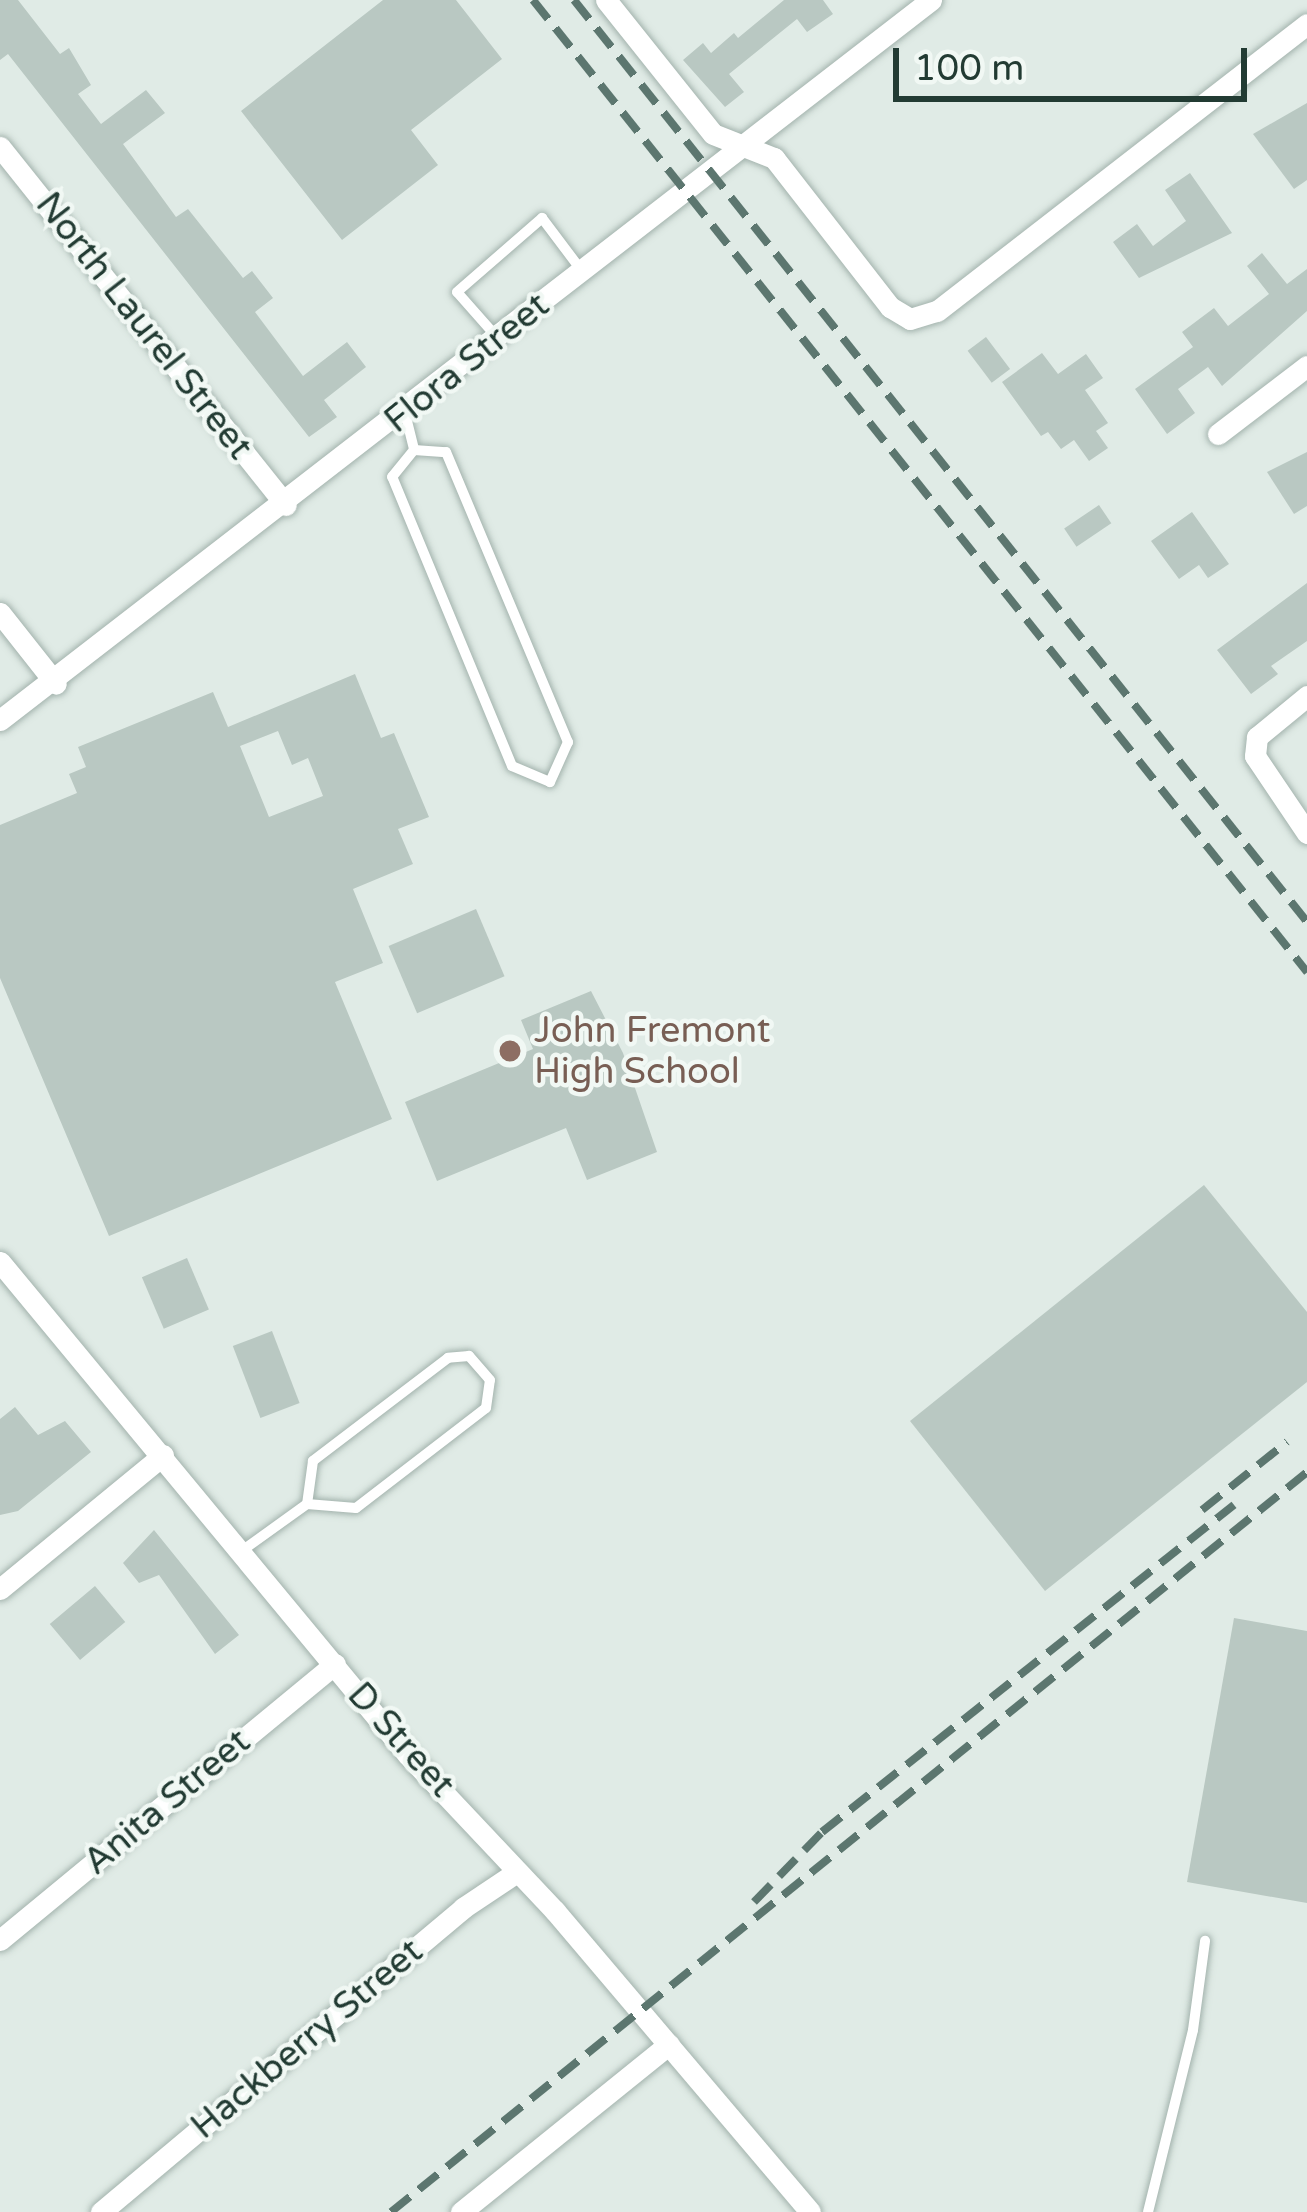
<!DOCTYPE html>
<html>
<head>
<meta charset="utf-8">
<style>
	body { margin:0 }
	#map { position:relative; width:1307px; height:2212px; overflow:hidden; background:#e0ebe6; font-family:"Varela Round",sans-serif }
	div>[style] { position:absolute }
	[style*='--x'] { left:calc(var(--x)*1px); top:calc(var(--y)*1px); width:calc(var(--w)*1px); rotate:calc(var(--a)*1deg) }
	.building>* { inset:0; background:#b9c8c2; transform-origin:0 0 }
	.roads { filter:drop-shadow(0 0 3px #a3b3ad) drop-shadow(0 0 3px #a3b3ad) }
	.lane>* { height:10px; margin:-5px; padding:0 5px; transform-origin:5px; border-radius:5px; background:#fff }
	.street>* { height:21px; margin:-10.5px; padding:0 10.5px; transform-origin:10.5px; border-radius:10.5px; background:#fff }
	.rail>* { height:8px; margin-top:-4px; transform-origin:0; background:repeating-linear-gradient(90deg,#5c766f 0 24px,transparent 0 36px) }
	.dots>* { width:33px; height:33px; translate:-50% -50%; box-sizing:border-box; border:6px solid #f1f8f4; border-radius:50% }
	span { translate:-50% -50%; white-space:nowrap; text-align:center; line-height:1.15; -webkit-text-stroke:9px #f1f8f4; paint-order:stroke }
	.street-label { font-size:36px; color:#223b33 }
	.education-label { font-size:36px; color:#785e54 }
	.left { translate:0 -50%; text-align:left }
	.scale { position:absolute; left:893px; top:48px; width:354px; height:54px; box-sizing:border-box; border:6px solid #223b33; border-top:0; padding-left:15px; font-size:36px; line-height:42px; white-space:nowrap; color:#223b33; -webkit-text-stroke:9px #f1f8f4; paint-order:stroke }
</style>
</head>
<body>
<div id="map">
	<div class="building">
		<i style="clip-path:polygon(0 0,18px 0,60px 54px,69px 48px,91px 85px,78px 94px,101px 124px,146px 90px,165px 113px,123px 144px,176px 217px,188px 209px,243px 278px,252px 271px,273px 298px,255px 312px,303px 376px,347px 342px,366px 367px,324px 400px,337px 417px,309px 437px,8px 54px,0 60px)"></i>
		<i style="clip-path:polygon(383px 0,456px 0,502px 59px,411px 130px,438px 165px,342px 240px,241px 111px)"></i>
		<i style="clip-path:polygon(784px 0,823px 0,833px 14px,807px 32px,797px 19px,729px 74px,744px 92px,725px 107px,683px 60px,703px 43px,711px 53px,734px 33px,738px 38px)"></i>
		<i style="clip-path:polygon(1307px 103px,1307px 180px,1294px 189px,1253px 134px)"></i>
		<i style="clip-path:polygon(1190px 173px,1232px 233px,1139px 278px,1113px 242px,1137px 224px,1153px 246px,1186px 221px,1165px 190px)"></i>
		<i style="clip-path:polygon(1262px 253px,1287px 284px,1307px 269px,1307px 311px,1222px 386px,1208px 367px,1178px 389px,1195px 413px,1167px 434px,1135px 389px,1193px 347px,1182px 332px,1214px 308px,1228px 326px,1269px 294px,1247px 266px)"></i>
		<i style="left:986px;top:337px;width:40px;height:23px;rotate:53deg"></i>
		<i style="clip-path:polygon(1042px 353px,1058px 374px,1086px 354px,1103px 378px,1085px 390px,1108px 423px,1096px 431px,1108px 448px,1089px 461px,1074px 440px,1061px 449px,1048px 432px,1041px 436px,1002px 382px)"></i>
		<i style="clip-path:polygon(1307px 452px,1307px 506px,1294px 514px,1267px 472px)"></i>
		<i style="left:1099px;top:505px;width:22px;height:42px;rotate:56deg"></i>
		<i style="clip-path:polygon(1192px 512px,1229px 564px,1208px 578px,1199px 565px,1179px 579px,1151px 541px)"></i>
		<i style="clip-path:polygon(1307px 583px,1307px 641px,1271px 666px,1278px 674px,1251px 694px,1217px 650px)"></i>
		<i style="clip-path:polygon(evenodd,355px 674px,381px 738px,394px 733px,429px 817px,398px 829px,413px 864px,353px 889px,383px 963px,335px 982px,392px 1119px,109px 1236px,0 978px,0 825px,77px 793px,69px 774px,86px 767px,78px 747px,213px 692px,228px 727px,355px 674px,278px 731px,292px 765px,308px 758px,323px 796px,269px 817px,240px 746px,278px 731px)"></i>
		<i style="left:476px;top:909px;width:73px;height:95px;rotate:67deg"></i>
		<i style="clip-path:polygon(591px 991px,623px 1053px,657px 1152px,587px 1180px,566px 1128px,437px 1181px,405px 1102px,533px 1049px,521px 1020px)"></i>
		<i style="clip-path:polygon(1204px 1185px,1307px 1312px,1307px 1382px,1045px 1591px,910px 1421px)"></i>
		<i style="left:187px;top:1258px;width:56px;height:49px;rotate:67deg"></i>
		<i style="left:272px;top:1331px;width:77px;height:42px;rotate:69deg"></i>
		<i style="clip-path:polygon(15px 1407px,38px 1435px,65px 1421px,91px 1452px,18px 1511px,0 1515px,0 1419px)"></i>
		<i style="clip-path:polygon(154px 1530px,239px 1635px,215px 1654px,159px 1575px,139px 1583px,123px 1563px)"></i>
		<i style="left:95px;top:1586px;width:47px;height:59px;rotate:50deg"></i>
		<i style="clip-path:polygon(1234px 1618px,1307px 1631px,1307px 1903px,1187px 1882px)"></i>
	</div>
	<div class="roads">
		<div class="lane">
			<i style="--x:495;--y:335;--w:57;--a:-131.5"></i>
			<i style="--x:457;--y:292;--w:113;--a:-41"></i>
			<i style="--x:542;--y:218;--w:66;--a:53"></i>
			<i style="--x:405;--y:413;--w:38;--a:76"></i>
			<i style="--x:414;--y:450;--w:32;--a:4"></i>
			<i style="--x:446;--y:452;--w:315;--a:67.2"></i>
			<i style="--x:568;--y:742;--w:44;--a:114.2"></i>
			<i style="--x:550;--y:782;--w:41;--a:-157.2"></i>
			<i style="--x:512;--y:766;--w:313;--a:-112.5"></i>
			<i style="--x:392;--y:477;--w:35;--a:-51"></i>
			<i style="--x:243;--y:1550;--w:79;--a:-35.7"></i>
			<i style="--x:307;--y:1504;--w:49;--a:4.7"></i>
			<i style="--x:356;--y:1508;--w:164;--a:-37.6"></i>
			<i style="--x:486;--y:1408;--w:28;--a:-82"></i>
			<i style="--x:490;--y:1380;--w:32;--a:-131"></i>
			<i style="--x:469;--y:1356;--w:21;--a:175"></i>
			<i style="--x:448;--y:1358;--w:170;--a:142.7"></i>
			<i style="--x:313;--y:1461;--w:43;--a:97.9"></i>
			<i style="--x:1148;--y:2212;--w:187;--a:-76.1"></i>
			<i style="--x:1193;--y:2030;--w:90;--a:-82.3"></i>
		</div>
		<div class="street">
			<i style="--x:606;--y:0;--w:171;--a:51.4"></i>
			<i style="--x:713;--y:134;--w:66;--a:21.5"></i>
			<i style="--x:774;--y:158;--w:189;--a:52.1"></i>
			<i style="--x:890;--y:307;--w:23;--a:31"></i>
			<i style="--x:910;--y:319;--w:28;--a:-17"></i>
			<i style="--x:937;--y:311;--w:468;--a:-37.8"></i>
			<i style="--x:0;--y:147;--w:458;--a:51.4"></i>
			<i style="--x:1218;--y:434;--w:112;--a:-37.4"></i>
			<i style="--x:0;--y:613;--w:90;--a:51.7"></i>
			<i style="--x:1307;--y:696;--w:65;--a:140.6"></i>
			<i style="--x:1257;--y:737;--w:19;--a:96"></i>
			<i style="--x:1255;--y:756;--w:93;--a:56"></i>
			<i style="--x:0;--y:720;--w:1177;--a:-37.72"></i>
			<i style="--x:0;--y:1262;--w:640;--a:50.39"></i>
			<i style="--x:408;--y:1755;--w:214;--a:46.7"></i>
			<i style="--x:555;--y:1911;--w:394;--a:49.7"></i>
			<i style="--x:0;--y:1589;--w:211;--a:-39.4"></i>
			<i style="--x:0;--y:1940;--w:434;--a:-39.5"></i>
			<i style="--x:101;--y:2212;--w:473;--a:-40"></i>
			<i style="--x:463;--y:1908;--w:65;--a:-33.7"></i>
			<i style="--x:461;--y:2212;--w:267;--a:-38.9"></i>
		</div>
	</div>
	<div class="rail">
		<i style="--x:533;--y:0;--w:1243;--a:51.47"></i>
		<i style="--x:574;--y:0;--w:1178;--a:51.51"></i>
		<i style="--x:1202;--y:1510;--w:109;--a:-38.7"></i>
		<i style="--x:754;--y:1902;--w:98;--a:-45.8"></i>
		<i style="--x:822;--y:1832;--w:526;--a:-38.44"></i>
		<i style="--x:391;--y:2212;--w:1178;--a:-38.93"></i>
	</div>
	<div class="dots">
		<i style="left:510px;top:1051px;background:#8d6e63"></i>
	</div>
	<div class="street-label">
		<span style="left:144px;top:326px;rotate:52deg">North Laurel Street</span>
		<span style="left:467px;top:363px;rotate:-39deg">Flora Street</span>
		<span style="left:401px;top:1740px;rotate:48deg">D Street</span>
		<span style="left:167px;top:1802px;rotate:-40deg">Anita Street</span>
		<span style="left:307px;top:2039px;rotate:-40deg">Hackberry Street</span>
	</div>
	<div class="education-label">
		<span class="left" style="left:534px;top:1051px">John Fremont<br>High School</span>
	</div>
	<div class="scale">100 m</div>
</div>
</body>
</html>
